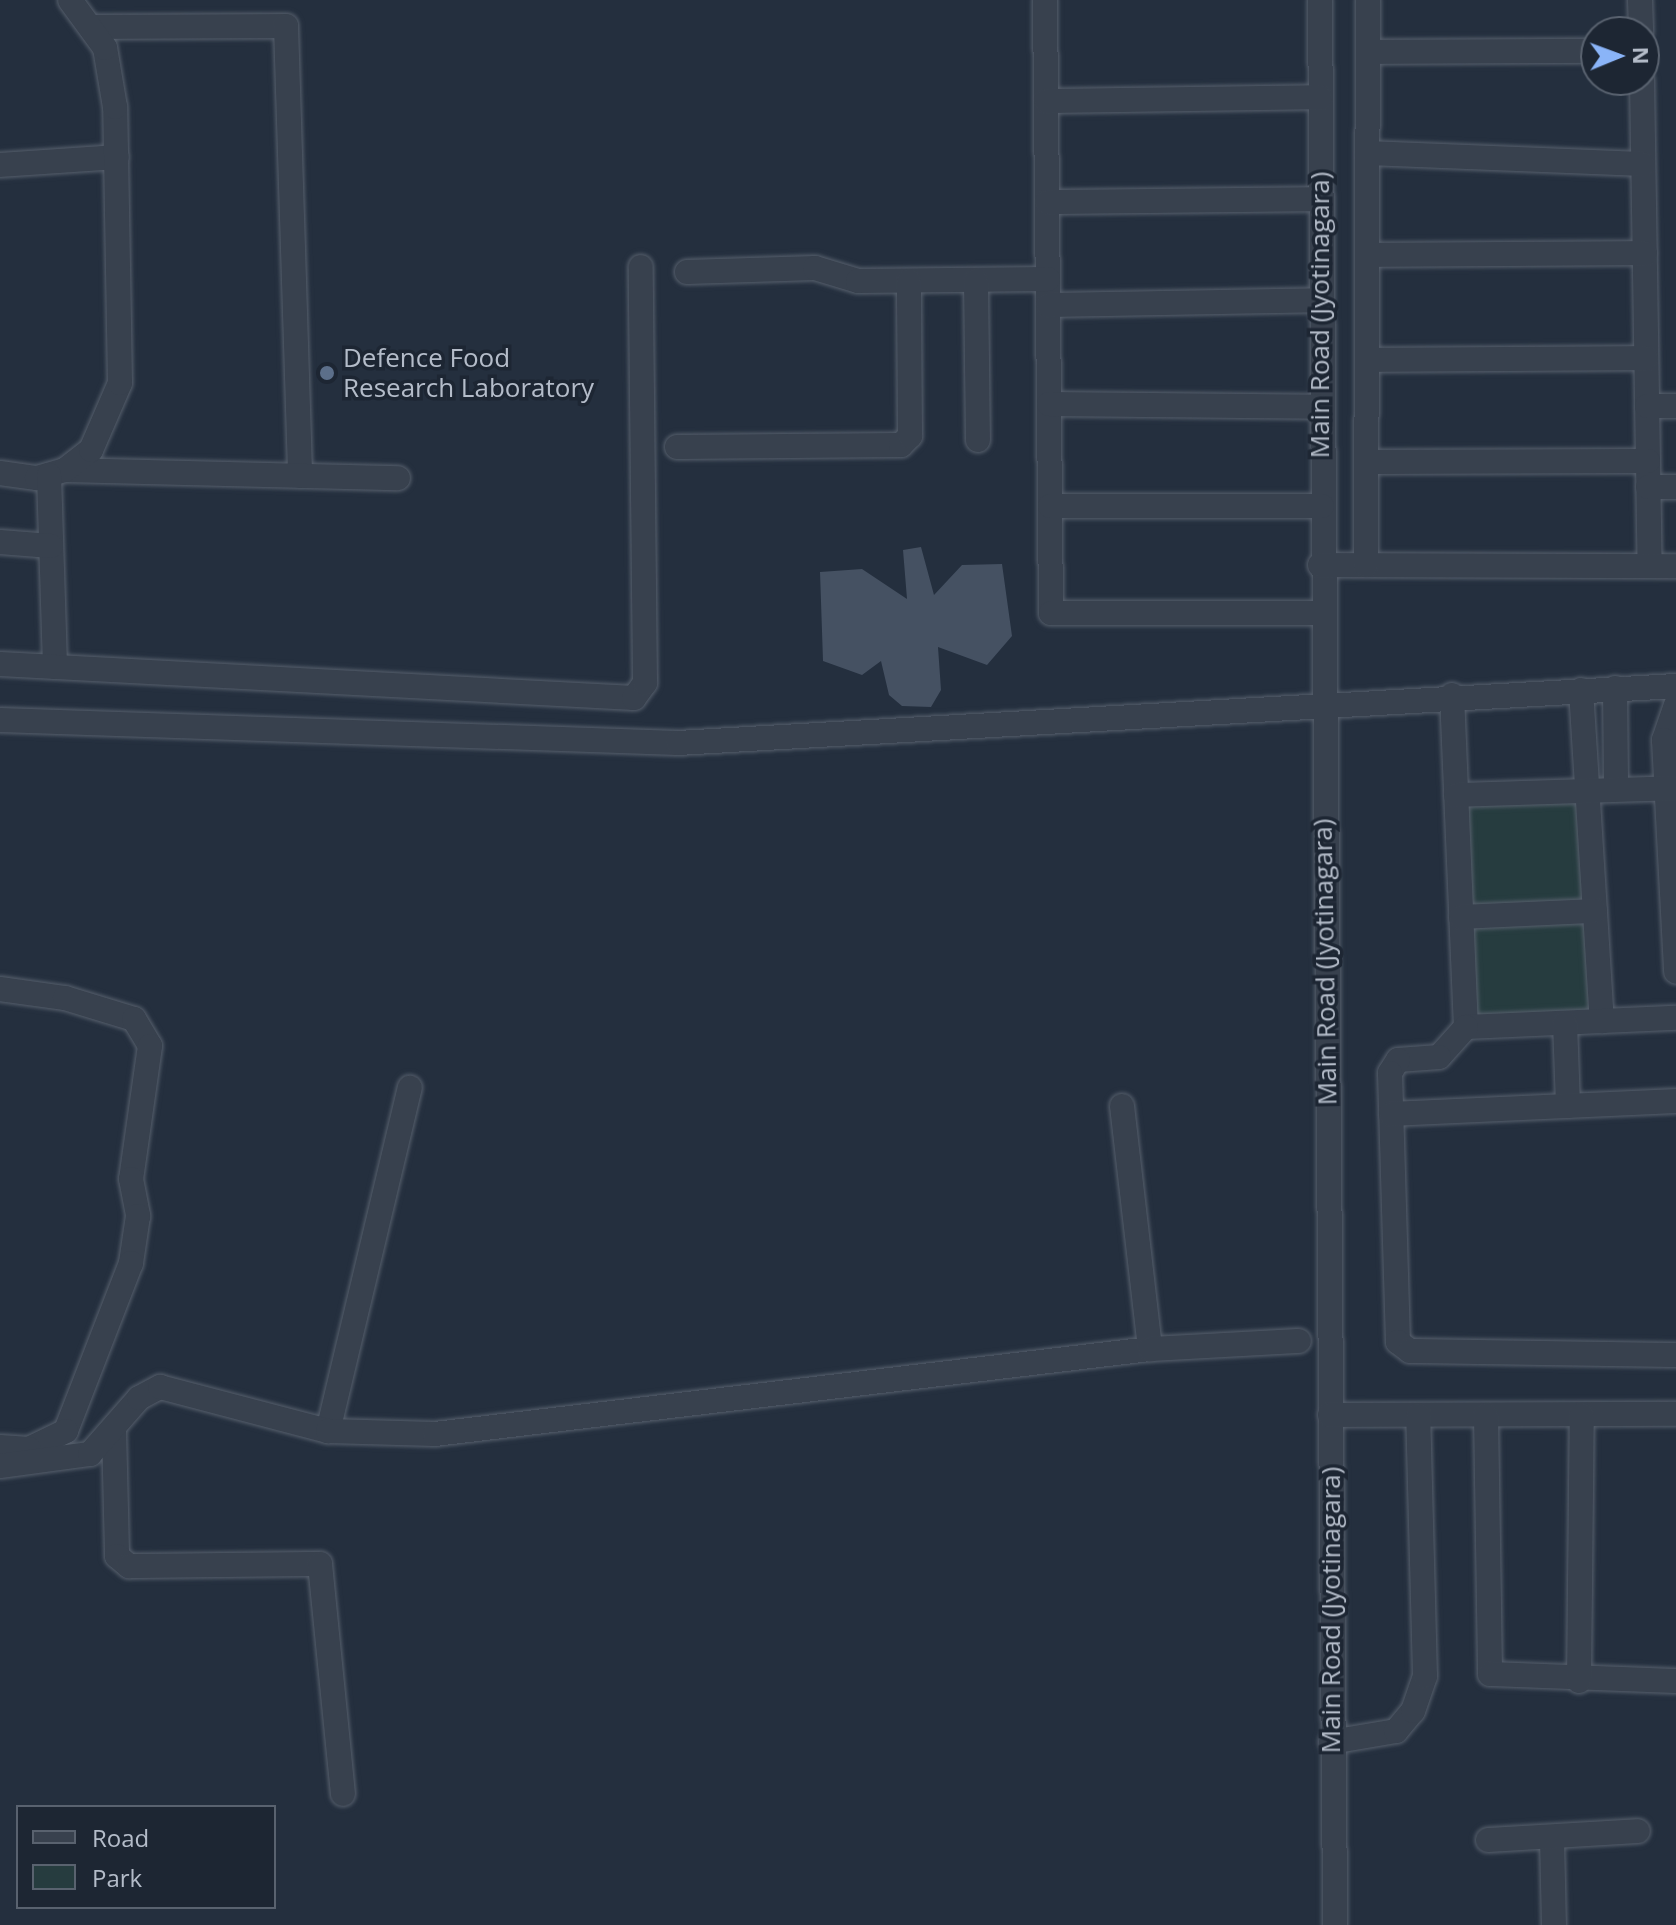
<!DOCTYPE html>
<html>
<head>
<meta charset="utf-8">
<style>
	body { margin:0 }
	#map { position:relative; width:1676px; height:1925px; overflow:hidden; background:#242f3e; font-family:"Open Sans",sans-serif }
	div>[style] { position:absolute }
	[style*='--x'] { left:calc(var(--x)*1px); top:calc(var(--y)*1px); width:calc(var(--w)*1px); rotate:calc(var(--a)*1deg) }
	.green>* { inset:0; background:#263c3f; transform-origin:0 0 }
	.building>* { inset:0; background:#455162 }
	.roads { filter:drop-shadow(0 0 2px #565f6c) drop-shadow(0 0 2px #565f6c) }
	.minor>* { height:24px; margin:-12px; padding:0 12px; transform-origin:12px; border-radius:12px; background:#38414e }
	.dots>* { width:22px; height:22px; translate:-50% -50%; box-sizing:border-box; border:4px solid #1d2633; border-radius:50% }
	span { translate:-50% -50%; white-space:nowrap; text-align:center; line-height:1.15; -webkit-text-stroke:7px #1d2633; paint-order:stroke }
	.street-label { font-size:26px; color:#b4bcc9 }
	.poi-label { font-size:26px; color:#b4bcc9 }
	.left { translate:0 -50%; text-align:left }
	.legend { position:absolute; left:16px; top:1805px; width:260px; height:104px; box-sizing:border-box; background:#1d2633; border:2px solid #59626f; margin:0; padding:10px 14px; list-style:none; font-size:24px; color:#b4bcc9 }
	.legend li { display:flex; align-items:center; gap:16px; height:40px }
	.legend b { width:40px; border:2px solid #59626f }
	.north { position:absolute; left:1580px; top:16px; width:80px; height:80px; box-sizing:border-box; background:#1d2633; border:2px solid #59626f; border-radius:50%; rotate:89deg; font-size:22px; font-weight:700; line-height:32px; text-align:center; color:#b4bcc9 }
	.north::after { content:''; display:block; margin:auto; width:28px; height:36px; background:#8ab4f8; clip-path:polygon(50% 0,100% 100%,50% 72%,0 100%) }
</style>
</head>
<body>
<div id="map">
	<div class="green">
		<i style="left:1580px;top:797px;width:104px;height:115px;rotate:87deg"></i>
		<i style="left:1588px;top:921px;width:89px;height:118px;rotate:87deg"></i>
	</div>
	<div class="building">
		<i style="clip-path:polygon(921px 547px,934px 595px,962px 565px,1002px 564px,1012px 636px,987px 665px,938px 647px,941px 690px,931px 707px,902px 706px,889px 695px,881px 661px,862px 675px,823px 661px,820px 572px,862px 569px,907px 599px,903px 550px)"></i>
	</div>
	<div class="roads">
		<div class="minor">
			<i style="--x:1045;--y:0;--w:613;--a:89.44"></i>
			<i style="--x:1051;--y:613;--w:269;--a:0"></i>
			<i style="--x:1320;--y:0;--w:1925;--a:89.55"></i>
			<i style="--x:1640;--y:0;--w:32;--a:88"></i>
			<i style="--x:94;--y:27;--w:192;--a:-0.3"></i>
			<i style="--x:286;--y:26;--w:450;--a:88.2"></i>
			<i style="--x:1368;--y:52;--w:228;--a:-0.3"></i>
			<i style="--x:1642;--y:80;--w:486;--a:89.1"></i>
			<i style="--x:1046;--y:101;--w:274;--a:-0.8"></i>
			<i style="--x:1367;--y:153;--w:276;--a:2.3"></i>
			<i style="--x:0;--y:165;--w:117;--a:-3.9"></i>
			<i style="--x:1047;--y:202;--w:273;--a:-0.6"></i>
			<i style="--x:1367;--y:255;--w:278;--a:-0.4"></i>
			<i style="--x:687;--y:272;--w:128;--a:-1.8"></i>
			<i style="--x:815;--y:268;--w:45;--a:16.8"></i>
			<i style="--x:858;--y:281;--w:190;--a:-0.6"></i>
			<i style="--x:976;--y:281;--w:159;--a:89.3"></i>
			<i style="--x:1048;--y:305;--w:274;--a:-1"></i>
			<i style="--x:1367;--y:360;--w:279;--a:-0.4"></i>
			<i style="--x:1049;--y:404;--w:271;--a:0.6"></i>
			<i style="--x:1647;--y:406;--w:29;--a:0"></i>
			<i style="--x:677;--y:447;--w:224;--a:-0.5"></i>
			<i style="--x:901;--y:445;--w:13;--a:-45"></i>
			<i style="--x:910;--y:436;--w:155;--a:-90.4"></i>
			<i style="--x:1366;--y:462;--w:282;--a:-0.2"></i>
			<i style="--x:65;--y:470;--w:333;--a:1.4"></i>
			<i style="--x:0;--y:473;--w:37;--a:8"></i>
			<i style="--x:37;--y:478;--w:29;--a:-16"></i>
			<i style="--x:65;--y:470;--w:33;--a:-38"></i>
			<i style="--x:91;--y:450;--w:73;--a:-66.6"></i>
			<i style="--x:120;--y:383;--w:276;--a:-91"></i>
			<i style="--x:115;--y:107;--w:60;--a:-99.6"></i>
			<i style="--x:105;--y:48;--w:59;--a:-126.1"></i>
			<i style="--x:49;--y:475;--w:192;--a:88.2"></i>
			<i style="--x:1648;--y:487;--w:28;--a:0"></i>
			<i style="--x:1050;--y:506;--w:272;--a:0"></i>
			<i style="--x:0;--y:542;--w:51;--a:4.5"></i>
			<i style="--x:1320;--y:565;--w:356;--a:0.2"></i>
			<i style="--x:1366;--y:565;--w:565;--a:-89.8"></i>
			<i style="--x:0;--y:664;--w:635;--a:3.07"></i>
			<i style="--x:634;--y:698;--w:19;--a:-54"></i>
			<i style="--x:645;--y:683;--w:416;--a:-90.6"></i>
			<i style="--x:1615;--y:688;--w:100;--a:89.4"></i>
			<i style="--x:1581;--y:690;--w:332;--a:86.4"></i>
			<i style="--x:1452;--y:695;--w:332;--a:87.6"></i>
			<i style="--x:1466;--y:1027;--w:210;--a:-2.5"></i>
			<i style="--x:1676;--y:705;--w:37;--a:109"></i>
			<i style="--x:1664;--y:740;--w:232;--a:87"></i>
			<i style="--x:0;--y:720;--w:678;--a:1.94"></i>
			<i style="--x:678;--y:743;--w:1000;--a:-3.27"></i>
			<i style="--x:1456;--y:795;--w:220;--a:-1.8"></i>
			<i style="--x:1461;--y:917;--w:134;--a:-2.6"></i>
			<i style="--x:0;--y:989;--w:66;--a:7.9"></i>
			<i style="--x:65;--y:998;--w:72;--a:16.9"></i>
			<i style="--x:134;--y:1019;--w:31;--a:59"></i>
			<i style="--x:150;--y:1046;--w:134;--a:98.1"></i>
			<i style="--x:131;--y:1179;--w:38;--a:79"></i>
			<i style="--x:138;--y:1216;--w:48;--a:98.5"></i>
			<i style="--x:131;--y:1263;--w:180;--a:111.2"></i>
			<i style="--x:66;--y:1431;--w:41;--a:154.1"></i>
			<i style="--x:29;--y:1449;--w:29;--a:-176"></i>
			<i style="--x:1565;--y:1023;--w:83;--a:87.9"></i>
			<i style="--x:1466;--y:1027;--w:40;--a:132"></i>
			<i style="--x:1439;--y:1057;--w:41;--a:175.8"></i>
			<i style="--x:1398;--y:1060;--w:15;--a:122"></i>
			<i style="--x:1390;--y:1073;--w:269;--a:88.3"></i>
			<i style="--x:1398;--y:1342;--w:15;--a:37"></i>
			<i style="--x:1410;--y:1351;--w:266;--a:0.9"></i>
			<i style="--x:1122;--y:1106;--w:245;--a:83.4"></i>
			<i style="--x:1391;--y:1114;--w:285;--a:-2.6"></i>
			<i style="--x:1330;--y:1415;--w:346;--a:-0.2"></i>
			<i style="--x:1486;--y:1415;--w:259;--a:89.1"></i>
			<i style="--x:1490;--y:1674;--w:186;--a:2.2"></i>
			<i style="--x:114;--y:1430;--w:126;--a:88.6"></i>
			<i style="--x:117;--y:1556;--w:16;--a:40"></i>
			<i style="--x:129;--y:1566;--w:191;--a:-0.6"></i>
			<i style="--x:320;--y:1564;--w:231;--a:84.3"></i>
			<i style="--x:328;--y:1431;--w:353;--a:-76.6"></i>
			<i style="--x:0;--y:1466;--w:91;--a:-7.6"></i>
			<i style="--x:90;--y:1454;--w:74;--a:-48.8"></i>
			<i style="--x:139;--y:1398;--w:24;--a:-28"></i>
			<i style="--x:160;--y:1387;--w:174;--a:14.7"></i>
			<i style="--x:328;--y:1431;--w:107;--a:1.6"></i>
			<i style="--x:435;--y:1434;--w:720;--a:-6.78"></i>
			<i style="--x:1150;--y:1349;--w:149;--a:-3.1"></i>
			<i style="--x:1579;--y:1681;--w:266;--a:-89.4"></i>
			<i style="--x:1331;--y:1742;--w:66;--a:-9.6"></i>
			<i style="--x:1396;--y:1731;--w:26;--a:-50"></i>
			<i style="--x:1413;--y:1711;--w:37;--a:-71"></i>
			<i style="--x:1425;--y:1676;--w:261;--a:-91.5"></i>
			<i style="--x:1552;--y:1839;--w:86;--a:88.7"></i>
			<i style="--x:1488;--y:1840;--w:150;--a:-3.4"></i>
		</div>
	</div>
	<div class="dots">
		<i style="left:327px;top:373px;background:#5c6f8a"></i>
	</div>
	<div class="street-label">
		<span style="left:1320px;top:315px;rotate:-90deg">Main Road (Jyotinagara)</span>
		<span style="left:1325px;top:962px;rotate:-91deg">Main Road (Jyotinagara)</span>
		<span style="left:1331px;top:1610px;rotate:-90deg">Main Road (Jyotinagara)</span>
	</div>
	<div class="poi-label">
		<span class="left" style="left:343px;top:373px">Defence Food<br>Research Laboratory</span>
	</div>
	<ul class="legend">
	<li><b style="height:10px;background:#38414e"></b>Road</li>
	<li><b style="height:22px;background:#263c3f"></b>Park</li>
	</ul>
	<div class="north">N</div>
</div>
</body>
</html>
